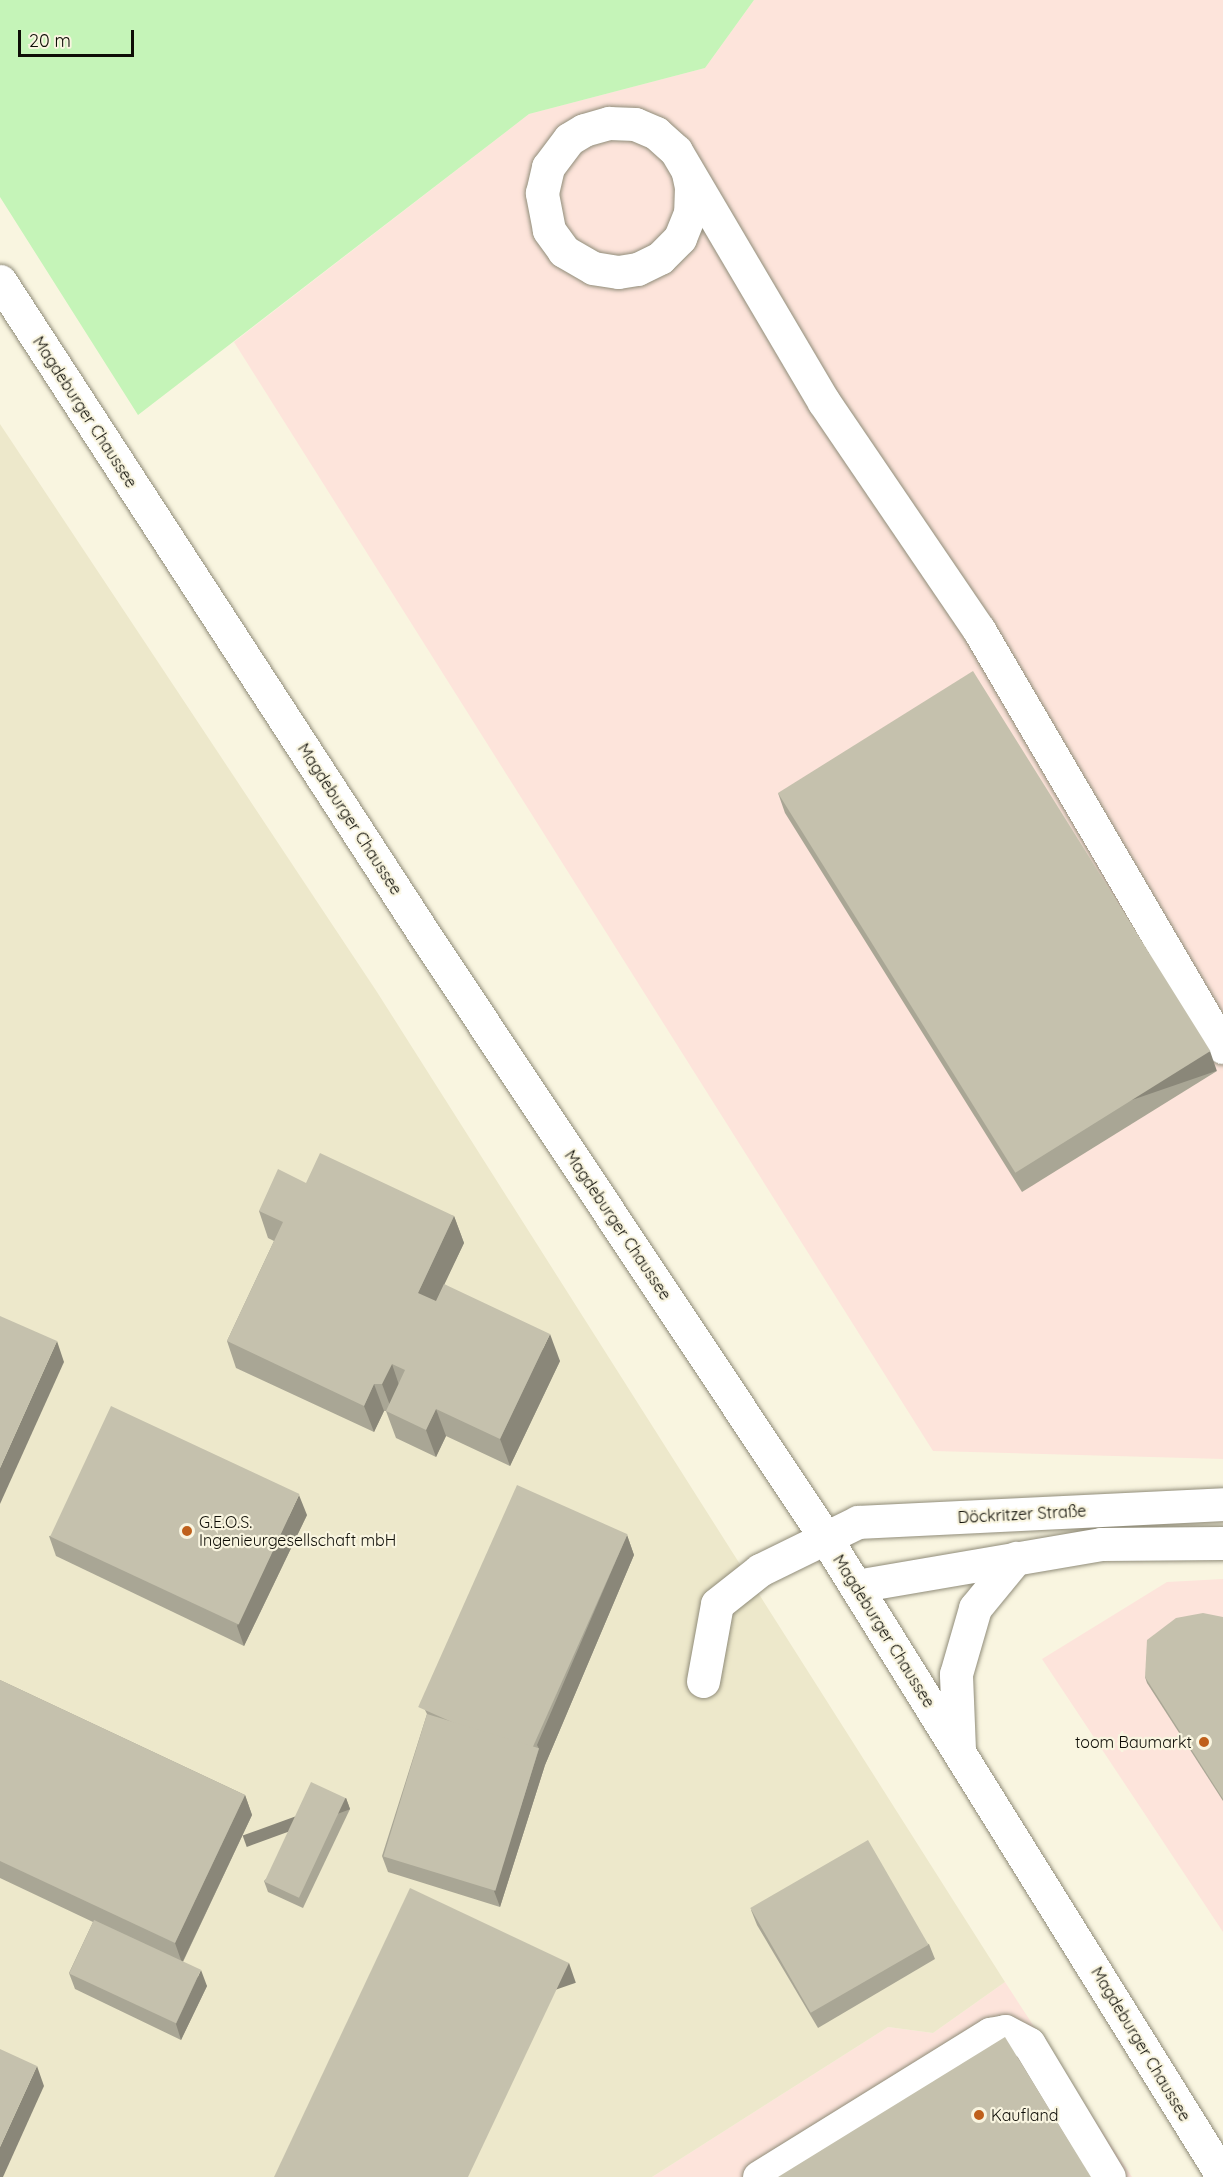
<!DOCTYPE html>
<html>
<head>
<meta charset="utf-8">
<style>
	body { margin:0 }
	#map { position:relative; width:1223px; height:2177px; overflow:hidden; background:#f9f5e0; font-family:Quicksand,sans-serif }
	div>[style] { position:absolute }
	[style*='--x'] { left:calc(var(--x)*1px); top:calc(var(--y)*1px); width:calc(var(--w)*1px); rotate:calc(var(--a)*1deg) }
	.commercial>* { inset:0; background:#fde4db }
	.built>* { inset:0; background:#ede8cb }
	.green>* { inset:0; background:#c5f4b8 }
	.roads { filter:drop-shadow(0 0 2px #908c79) drop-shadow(0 0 2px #908c79) }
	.minor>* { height:33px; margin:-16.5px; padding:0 16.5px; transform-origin:16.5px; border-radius:16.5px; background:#fff }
	.major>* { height:33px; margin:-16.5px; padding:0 16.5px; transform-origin:16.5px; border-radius:16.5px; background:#fff }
	.wall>* { inset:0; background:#a9a695 }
	.shaded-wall>* { inset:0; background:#8a8779; transform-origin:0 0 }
	.building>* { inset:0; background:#c5c1ad; transform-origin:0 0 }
	.dots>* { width:16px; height:16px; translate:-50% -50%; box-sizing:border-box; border:3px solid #f9f5e0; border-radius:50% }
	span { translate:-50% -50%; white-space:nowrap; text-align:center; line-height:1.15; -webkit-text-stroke:4.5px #f9f5e0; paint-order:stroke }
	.street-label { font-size:16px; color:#0e0d06 }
	.poi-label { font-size:16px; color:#0e0d06 }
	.left { translate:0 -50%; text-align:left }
	.right { translate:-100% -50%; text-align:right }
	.scale { position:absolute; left:18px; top:30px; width:116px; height:27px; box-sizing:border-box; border:3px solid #0e0d06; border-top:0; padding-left:8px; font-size:18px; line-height:21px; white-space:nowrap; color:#0e0d06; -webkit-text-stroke:4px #f9f5e0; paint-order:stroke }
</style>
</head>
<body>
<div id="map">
	<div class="commercial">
		<i style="clip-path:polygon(754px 0,1223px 0,1223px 1459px,933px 1451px,234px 342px,529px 114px,705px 68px)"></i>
		<i style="clip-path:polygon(1223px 1579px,1223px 1932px,1042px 1659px,1167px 1582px)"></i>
		<i style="clip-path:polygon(1005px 1982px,1132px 2177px,652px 2177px,888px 2027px,933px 2033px)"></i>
	</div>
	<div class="built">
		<i style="clip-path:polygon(0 424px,377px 992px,1005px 1982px,933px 2033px,888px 2027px,652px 2177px,0 2177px)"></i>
	</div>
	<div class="green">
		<i style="clip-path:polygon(0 0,754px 0,705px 68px,529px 114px,138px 415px,0 197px)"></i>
	</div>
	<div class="roads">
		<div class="minor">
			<i style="--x:688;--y:173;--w:14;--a:78"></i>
			<i style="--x:691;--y:187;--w:26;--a:92"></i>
			<i style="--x:690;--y:213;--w:27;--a:112"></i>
			<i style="--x:680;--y:238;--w:28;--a:135"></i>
			<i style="--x:660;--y:258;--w:25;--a:154"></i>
			<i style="--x:637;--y:269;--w:19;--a:171"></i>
			<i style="--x:618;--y:272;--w:25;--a:-171"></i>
			<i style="--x:593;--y:268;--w:34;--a:-150"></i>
			<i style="--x:564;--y:251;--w:26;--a:-126"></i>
			<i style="--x:549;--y:230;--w:38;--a:-101"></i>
			<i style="--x:542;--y:193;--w:27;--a:-77"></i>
			<i style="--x:548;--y:167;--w:35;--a:-53"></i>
			<i style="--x:569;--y:139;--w:17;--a:-31"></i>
			<i style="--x:584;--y:130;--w:26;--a:-16"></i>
			<i style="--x:609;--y:123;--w:26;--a:2"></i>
			<i style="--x:635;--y:124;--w:23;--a:23"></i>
			<i style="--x:656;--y:133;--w:27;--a:42"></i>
			<i style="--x:676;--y:151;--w:291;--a:59.5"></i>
			<i style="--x:824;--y:402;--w:276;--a:55.8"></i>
			<i style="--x:979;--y:630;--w:483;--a:59.7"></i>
			<i style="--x:856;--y:1586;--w:249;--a:-9.7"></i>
			<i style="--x:1101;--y:1544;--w:122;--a:-0.5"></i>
			<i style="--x:703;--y:1681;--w:78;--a:-79.7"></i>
			<i style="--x:717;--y:1604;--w:55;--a:-38.3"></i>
			<i style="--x:760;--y:1570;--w:109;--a:-26.1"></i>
			<i style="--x:858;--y:1522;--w:365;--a:-2.8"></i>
			<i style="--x:959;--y:1750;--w:76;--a:-92.3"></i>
			<i style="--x:956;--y:1674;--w:69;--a:-73.9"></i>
			<i style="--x:975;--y:1608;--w:65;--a:-50.6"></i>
			<i style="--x:759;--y:2177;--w:272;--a:-31.8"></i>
			<i style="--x:990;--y:2034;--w:15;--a:-11"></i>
			<i style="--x:1005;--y:2031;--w:27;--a:28"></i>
			<i style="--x:1029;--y:2044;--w:155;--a:59"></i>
		</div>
		<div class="major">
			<i style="--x:0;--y:281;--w:786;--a:57"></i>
			<i style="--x:428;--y:940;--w:717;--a:56.38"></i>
			<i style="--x:825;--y:1537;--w:754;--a:58.12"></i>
		</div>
	</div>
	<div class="wall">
		<i style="clip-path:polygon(778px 793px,1217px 1071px,1022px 1192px,785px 813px)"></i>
		<i style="clip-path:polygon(306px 1183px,454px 1216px,464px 1243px,444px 1284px,560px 1361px,510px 1466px,446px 1436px,436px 1457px,396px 1438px,386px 1411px,384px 1411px,374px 1432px,236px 1368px,227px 1341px,274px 1241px,268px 1238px,259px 1211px)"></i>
		<i style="clip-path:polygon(307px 1515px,244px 1646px,56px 1556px,49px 1536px)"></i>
		<i style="clip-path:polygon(627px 1535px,634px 1555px,545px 1765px,500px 1907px,388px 1872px,382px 1856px,427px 1714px,425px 1710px)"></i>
		<i style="clip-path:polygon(1223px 1617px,1223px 1801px,1147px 1683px,1145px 1677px)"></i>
		<i style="clip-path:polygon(0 1680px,245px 1795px,252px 1815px,183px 1962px,207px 1986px,181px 2040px,75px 1989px,69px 1973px,93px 1922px,0 1878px)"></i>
		<i style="clip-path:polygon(346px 1798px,350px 1809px,303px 1908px,268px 1892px,264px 1881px)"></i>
		<i style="clip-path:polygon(751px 1910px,929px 1944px,935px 1959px,818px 2028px,757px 1925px)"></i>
	</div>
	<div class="shaded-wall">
		<i style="left:1210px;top:1051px;width:21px;height:229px;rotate:71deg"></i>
		<i style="clip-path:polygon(454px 1216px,464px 1243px,428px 1319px,418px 1293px)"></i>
		<i style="clip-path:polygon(550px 1334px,560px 1361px,510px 1466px,500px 1439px)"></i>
		<i style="clip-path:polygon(57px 1341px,64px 1362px,0 1504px,0 1468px)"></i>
		<i style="clip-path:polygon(392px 1364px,401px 1391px,392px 1411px,382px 1384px)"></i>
		<i style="clip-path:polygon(374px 1384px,384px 1411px,374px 1432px,364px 1406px)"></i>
		<i style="clip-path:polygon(436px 1409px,446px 1436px,436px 1457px,426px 1430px)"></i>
		<i style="clip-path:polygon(299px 1495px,307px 1515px,244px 1646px,237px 1626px)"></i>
		<i style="clip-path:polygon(627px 1535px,634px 1555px,545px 1765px,500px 1907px,494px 1891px,539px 1749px,537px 1745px)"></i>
		<i style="clip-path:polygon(245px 1795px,252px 1815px,182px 1963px,175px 1943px)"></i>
		<i style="left:346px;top:1798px;width:12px;height:110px;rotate:70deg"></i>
		<i style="left:569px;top:1963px;width:21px;height:237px;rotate:71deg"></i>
		<i style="clip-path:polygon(201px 1970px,207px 1986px,181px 2040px,176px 2024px)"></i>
		<i style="clip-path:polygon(37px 2066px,44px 2086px,3px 2177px,0 2177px,0 2147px)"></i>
	</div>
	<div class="building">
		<i style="left:973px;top:671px;width:448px;height:230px;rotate:58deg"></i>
		<i style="clip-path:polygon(320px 1153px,454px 1216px,418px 1293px,436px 1301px,444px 1284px,550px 1334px,500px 1439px,436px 1409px,426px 1430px,386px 1411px,405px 1370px,392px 1364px,382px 1384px,374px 1384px,364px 1406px,227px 1341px,283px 1222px,259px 1211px,278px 1169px,306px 1183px)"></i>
		<i style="clip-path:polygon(0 1316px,57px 1341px,0 1468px)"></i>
		<i style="left:111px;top:1406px;width:208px;height:144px;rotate:25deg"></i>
		<i style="left:517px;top:1485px;width:121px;height:243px;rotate:24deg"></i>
		<i style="clip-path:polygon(1203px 1613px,1223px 1617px,1223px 1799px,1145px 1677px,1147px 1640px,1176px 1618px)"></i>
		<i style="clip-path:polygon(0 1680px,245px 1795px,175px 1943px,0 1861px)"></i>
		<i style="left:427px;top:1714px;width:117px;height:149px;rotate:17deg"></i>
		<i style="left:311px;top:1782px;width:38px;height:110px;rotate:25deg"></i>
		<i style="left:868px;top:1840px;width:121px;height:136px;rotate:60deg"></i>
		<i style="clip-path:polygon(410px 1888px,569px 1963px,468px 2177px,274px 2177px)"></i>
		<i style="left:94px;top:1920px;width:118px;height:59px;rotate:25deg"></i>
		<i style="clip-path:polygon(1005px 2037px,1091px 2177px,778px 2177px)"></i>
		<i style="clip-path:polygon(0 2049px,37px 2066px,0 2147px)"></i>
	</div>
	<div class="dots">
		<i style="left:187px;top:1531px;background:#bf601b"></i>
		<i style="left:1204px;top:1742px;background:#bf601b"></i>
		<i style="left:979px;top:2115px;background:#bf601b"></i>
	</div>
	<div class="street-label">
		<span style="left:85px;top:412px;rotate:57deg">Magdeburger Chaussee</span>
		<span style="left:350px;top:819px;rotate:57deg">Magdeburger Chaussee</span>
		<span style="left:618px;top:1225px;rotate:56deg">Magdeburger Chaussee</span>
		<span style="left:1022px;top:1514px;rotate:-3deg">Döckritzer Straße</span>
		<span style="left:884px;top:1631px;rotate:58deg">Magdeburger Chaussee</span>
		<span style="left:1141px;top:2044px;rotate:59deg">Magdeburger Chaussee</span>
	</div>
	<div class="poi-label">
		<span class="left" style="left:199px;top:1531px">G.E.O.S.<br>Ingenieurgesellschaft mbH</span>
		<span class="right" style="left:1192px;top:1742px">toom Baumarkt</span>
		<span class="left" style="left:991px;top:2115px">Kaufland</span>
	</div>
	<div class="scale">20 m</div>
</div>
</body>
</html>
